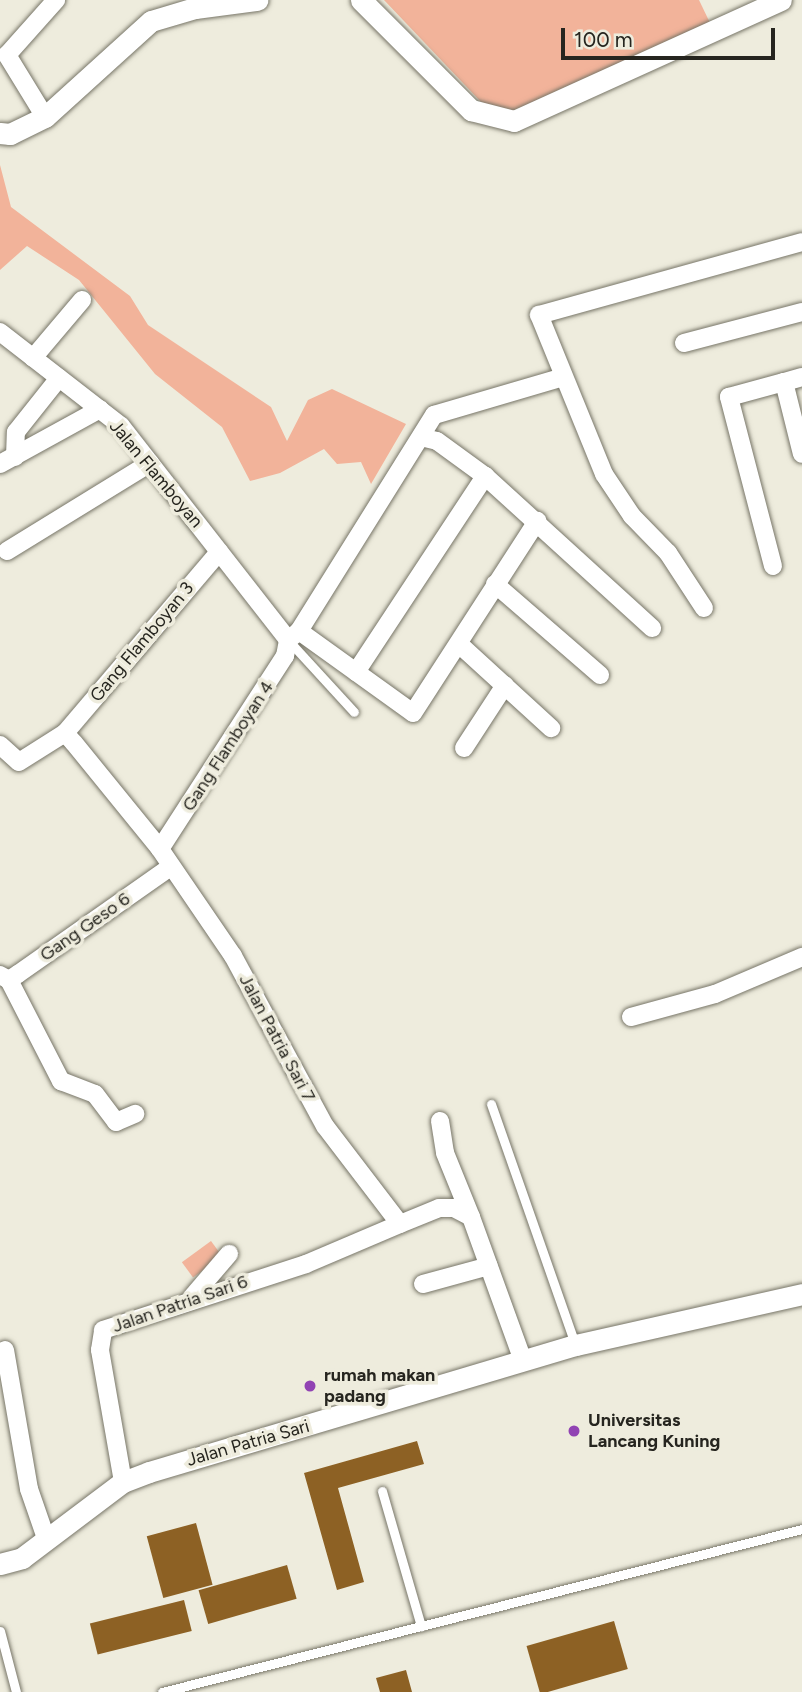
<!DOCTYPE html>
<html>
<head>
<meta charset="utf-8">
<style>
	body { margin:0 }
	#map { position:relative; width:802px; height:1692px; overflow:hidden; background:#eeecdd; font-family:Figtree,sans-serif }
	div>[style] { position:absolute }
	[style*='--x'] { left:calc(var(--x)*1px); top:calc(var(--y)*1px); width:calc(var(--w)*1px); rotate:calc(var(--a)*1deg) }
	.green>* { inset:0; background:#f2b39a; transform-origin:0 0 }
	.building>* { inset:0; background:#8d6124; transform-origin:0 0 }
	.roads { filter:drop-shadow(0 0 2px #777567) drop-shadow(0 0 2px #777567) }
	.service>* { height:9px; margin:-4.5px; padding:0 4.5px; transform-origin:4.5px; border-radius:4.5px; background:#fff }
	.minor>* { height:18px; margin:-9px; padding:0 9px; transform-origin:9px; border-radius:9px; background:#fff }
	.tertiary>* { height:21px; margin:-10.5px; padding:0 10.5px; transform-origin:10.5px; border-radius:10.5px; background:#fff }
	.dots>* { width:19px; height:19px; translate:-50% -50%; box-sizing:border-box; border:4px solid #eeecdd; border-radius:50% }
	span { translate:-50% -50%; white-space:nowrap; text-align:center; line-height:1.15; -webkit-text-stroke:7px #eeecdd; paint-order:stroke }
	.street-label { font-size:18px; color:#26251f }
	.poi-label { font-size:18px; color:#26251f; font-weight:700 }
	.left { translate:0 -50%; text-align:left }
	.scale { position:absolute; left:561px; top:28px; width:214px; height:32px; box-sizing:border-box; border:4px solid #26251f; border-top:0; padding-left:9px; font-size:21px; line-height:24px; white-space:nowrap; color:#26251f; -webkit-text-stroke:5px #eeecdd; paint-order:stroke }
</style>
</head>
<body>
<div id="map">
	<div class="green">
		<i style="clip-path:polygon(384px 0,699px 0,711px 25px,510px 114px,481px 102px)"></i>
		<i style="clip-path:polygon(0 165px,11px 207px,130px 296px,148px 325px,271px 407px,287px 441px,308px 400px,332px 389px,406px 424px,371px 484px,361px 462px,337px 464px,324px 449px,280px 473px,250px 481px,222px 427px,155px 374px,79px 280px,27px 246px,0 270px)"></i>
		<i style="left:211px;top:1241px;width:19px;height:36px;rotate:54deg"></i>
	</div>
	<div class="building">
		<i style="clip-path:polygon(417px 1441px,424px 1464px,338px 1488px,364px 1582px,337px 1590px,304px 1473px)"></i>
		<i style="left:196px;top:1523px;width:64px;height:51px;rotate:75deg"></i>
		<i style="left:287px;top:1565px;width:35px;height:92px;rotate:74deg"></i>
		<i style="left:184px;top:1600px;width:32px;height:97px;rotate:76deg"></i>
		<i style="left:614px;top:1621px;width:50px;height:91px;rotate:74deg"></i>
		<i style="clip-path:polygon(406px 1670px,412px 1692px,380px 1692px,376px 1678px)"></i>
	</div>
	<div class="roads">
		<div class="service">
			<i style="--x:289;--y:641;--w:96;--a:47.5"></i>
			<i style="--x:491;--y:1104;--w:254;--a:70.7"></i>
			<i style="--x:382;--y:1491;--w:141;--a:73.9"></i>
			<i style="--x:0;--y:1631;--w:63;--a:75.3"></i>
			<i style="--x:162;--y:1692;--w:660;--a:-14.29"></i>
		</div>
		<div class="minor">
			<i style="--x:45;--y:117;--w:73;--a:-121.5"></i>
			<i style="--x:7;--y:55;--w:74;--a:-48.3"></i>
			<i style="--x:0;--y:332;--w:153;--a:37.8"></i>
			<i style="--x:121;--y:426;--w:271;--a:52"></i>
			<i style="--x:684;--y:343;--w:122;--a:-14.7"></i>
			<i style="--x:33;--y:358;--w:76;--a:-49.8"></i>
			<i style="--x:802;--y:377;--w:19;--a:164"></i>
			<i style="--x:784;--y:382;--w:74;--a:76"></i>
			<i style="--x:421;--y:437;--w:16;--a:14"></i>
			<i style="--x:437;--y:441;--w:59;--a:36.1"></i>
			<i style="--x:485;--y:476;--w:226;--a:42.3"></i>
			<i style="--x:15;--y:457;--w:25;--a:-88"></i>
			<i style="--x:16;--y:432;--w:69;--a:-51.5"></i>
			<i style="--x:0;--y:464;--w:114;--a:-28.8"></i>
			<i style="--x:7;--y:551;--w:168;--a:-31.6"></i>
			<i style="--x:773;--y:566;--w:175;--a:-104.6"></i>
			<i style="--x:729;--y:397;--w:57;--a:-15.3"></i>
			<i style="--x:495;--y:584;--w:139;--a:40.9"></i>
			<i style="--x:704;--y:608;--w:66;--a:-123.2"></i>
			<i style="--x:668;--y:553;--w:52;--a:-134.2"></i>
			<i style="--x:632;--y:516;--w:50;--a:-123.7"></i>
			<i style="--x:604;--y:474;--w:172;--a:-112.2"></i>
			<i style="--x:539;--y:315;--w:273;--a:-15.5"></i>
			<i style="--x:299;--y:631;--w:140;--a:35.7"></i>
			<i style="--x:413;--y:713;--w:229;--a:-57.1"></i>
			<i style="--x:288;--y:640;--w:14;--a:-39"></i>
			<i style="--x:299;--y:631;--w:255;--a:-58"></i>
			<i style="--x:434;--y:415;--w:131;--a:-16.4"></i>
			<i style="--x:459;--y:644;--w:125;--a:42.4"></i>
			<i style="--x:356;--y:672;--w:235;--a:-56.6"></i>
			<i style="--x:65;--y:733;--w:238;--a:-49.6"></i>
			<i style="--x:0;--y:745;--w:25;--a:42"></i>
			<i style="--x:19;--y:762;--w:54;--a:-32.2"></i>
			<i style="--x:65;--y:733;--w:13;--a:48"></i>
			<i style="--x:74;--y:743;--w:136;--a:50.9"></i>
			<i style="--x:160;--y:849;--w:130;--a:55.7"></i>
			<i style="--x:233;--y:956;--w:193;--a:61.6"></i>
			<i style="--x:325;--y:1126;--w:123;--a:52.6"></i>
			<i style="--x:400;--y:1224;--w:42;--a:-22.3"></i>
			<i style="--x:439;--y:1208;--w:15;--a:0"></i>
			<i style="--x:454;--y:1208;--w:19;--a:28"></i>
			<i style="--x:471;--y:1217;--w:153;--a:70.1"></i>
			<i style="--x:464;--y:748;--w:75;--a:-56.9"></i>
			<i style="--x:160;--y:849;--w:230;--a:-57.1"></i>
			<i style="--x:285;--y:656;--w:16;--a:-79"></i>
			<i style="--x:0;--y:975;--w:10;--a:29"></i>
			<i style="--x:9;--y:980;--w:11;--a:-34"></i>
			<i style="--x:18;--y:974;--w:186;--a:-35.1"></i>
			<i style="--x:9;--y:980;--w:114;--a:62.8"></i>
			<i style="--x:61;--y:1081;--w:36;--a:21"></i>
			<i style="--x:95;--y:1094;--w:35;--a:53"></i>
			<i style="--x:116;--y:1122;--w:21;--a:-23"></i>
			<i style="--x:631;--y:1017;--w:87;--a:-15.3"></i>
			<i style="--x:715;--y:994;--w:95;--a:-23"></i>
			<i style="--x:440;--y:1121;--w:32;--a:81"></i>
			<i style="--x:445;--y:1153;--w:69;--a:67.9"></i>
			<i style="--x:423;--y:1284;--w:68;--a:-15.3"></i>
			<i style="--x:192;--y:1297;--w:57;--a:-49.3"></i>
			<i style="--x:5;--y:1350;--w:141;--a:80.2"></i>
			<i style="--x:29;--y:1489;--w:55;--a:70.9"></i>
			<i style="--x:123;--y:1482;--w:134;--a:-99.9"></i>
			<i style="--x:100;--y:1350;--w:20;--a:-81"></i>
			<i style="--x:103;--y:1330;--w:213;--a:-18"></i>
			<i style="--x:306;--y:1264;--w:102;--a:-23.1"></i>
		</div>
		<div class="tertiary">
			<i style="--x:361;--y:0;--w:156;--a:45"></i>
			<i style="--x:471;--y:110;--w:44;--a:14.3"></i>
			<i style="--x:514;--y:121;--w:293;--a:-24.4"></i>
			<i style="--x:0;--y:133;--w:10;--a:6"></i>
			<i style="--x:10;--y:134;--w:39;--a:-26"></i>
			<i style="--x:45;--y:117;--w:143;--a:-42.2"></i>
			<i style="--x:151;--y:21;--w:46;--a:-16.5"></i>
			<i style="--x:195;--y:8;--w:63;--a:-7.4"></i>
			<i style="--x:0;--y:1564;--w:23;--a:-15"></i>
			<i style="--x:22;--y:1558;--w:126;--a:-37"></i>
			<i style="--x:123;--y:1482;--w:28;--a:-21"></i>
			<i style="--x:149;--y:1472;--w:445;--a:-16.6"></i>
			<i style="--x:576;--y:1345;--w:232;--a:-12.7"></i>
		</div>
	</div>
	<div class="dots">
		<i style="left:310px;top:1386px;background:#9143b3"></i>
		<i style="left:574px;top:1431px;background:#9143b3"></i>
	</div>
	<div class="street-label">
		<span style="left:156px;top:474px;rotate:50deg">Jalan Flamboyan</span>
		<span style="left:142px;top:642px;rotate:-50deg">Gang Flamboyan 3</span>
		<span style="left:228px;top:746px;rotate:-57deg">Gang Flamboyan 4</span>
		<span style="left:85px;top:927px;rotate:-35deg">Gang Geso 6</span>
		<span style="left:277px;top:1038px;rotate:62deg">Jalan Patria Sari 7</span>
		<span style="left:180px;top:1304px;rotate:-19deg">Jalan Patria Sari 6</span>
		<span style="left:248px;top:1443px;rotate:-16deg">Jalan Patria Sari</span>
	</div>
	<div class="poi-label">
		<span class="left" style="left:324px;top:1386px">rumah makan<br>padang</span>
		<span class="left" style="left:588px;top:1431px">Universitas<br>Lancang Kuning</span>
	</div>
	<div class="scale">100 m</div>
</div>
</body>
</html>
